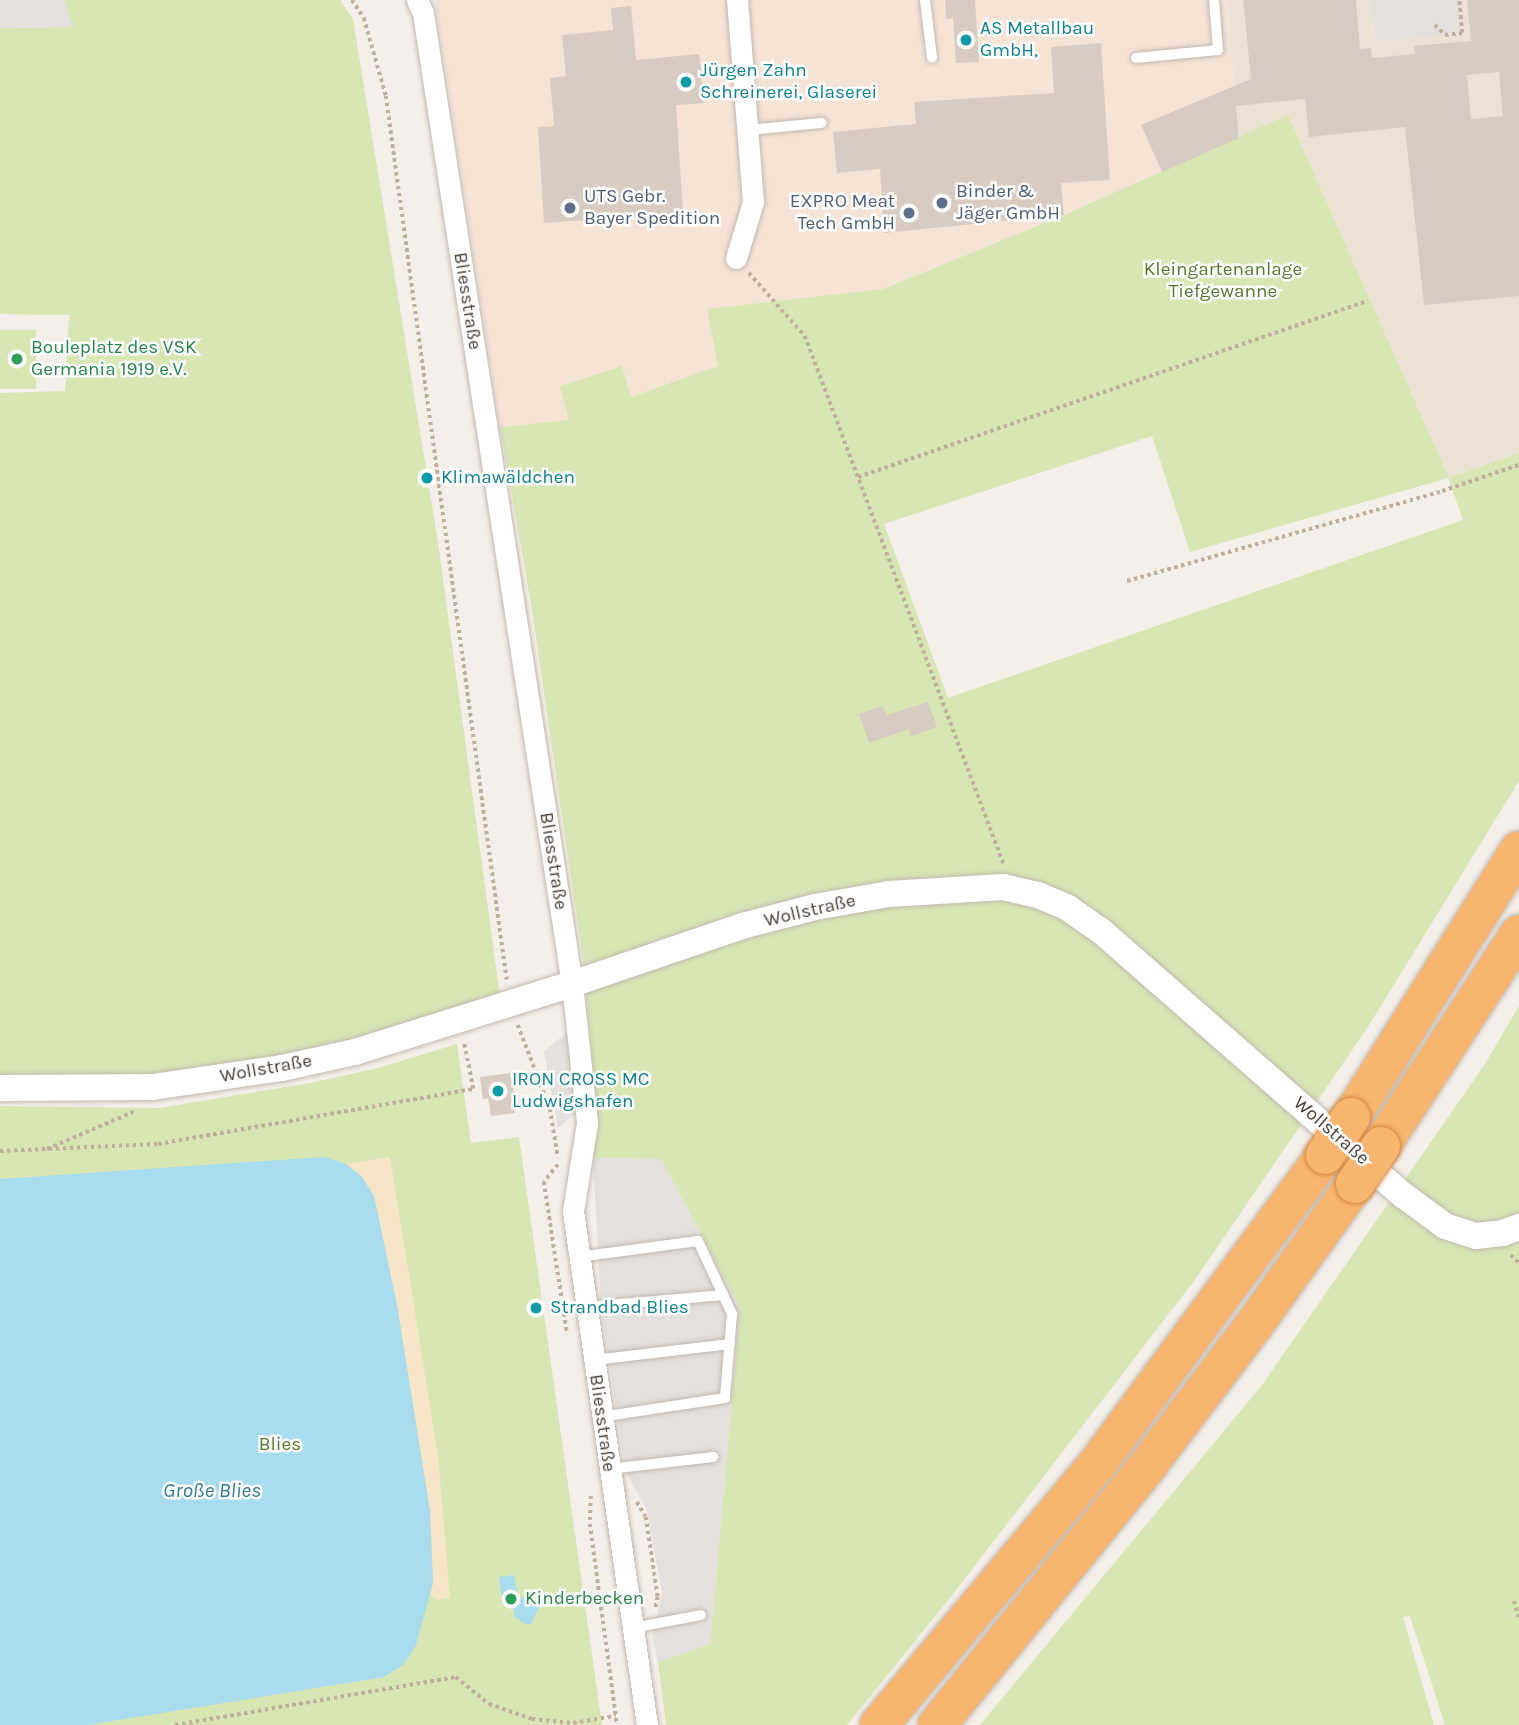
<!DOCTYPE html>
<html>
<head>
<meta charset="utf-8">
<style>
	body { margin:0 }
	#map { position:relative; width:1519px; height:1725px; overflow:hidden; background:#f4efe9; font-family:Karla,sans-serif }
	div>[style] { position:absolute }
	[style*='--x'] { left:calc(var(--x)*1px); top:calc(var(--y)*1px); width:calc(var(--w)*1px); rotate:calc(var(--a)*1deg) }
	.commercial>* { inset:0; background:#f5e3d6 }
	.education>* { inset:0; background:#ece2d4 }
	.green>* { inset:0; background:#d8e6b4; transform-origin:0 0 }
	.sand>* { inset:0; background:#f6e5c7 }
	.parking>* { inset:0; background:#e3e0de }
	.water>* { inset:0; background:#a8dcee }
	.building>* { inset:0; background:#d8ccc2 }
	.path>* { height:3.5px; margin-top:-1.75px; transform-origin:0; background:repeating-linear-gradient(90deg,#c1af9e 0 3.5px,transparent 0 7px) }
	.roads { filter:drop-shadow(0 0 2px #c2b8af) drop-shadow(0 0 2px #c2b8af) }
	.service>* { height:10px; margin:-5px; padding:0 5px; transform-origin:5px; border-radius:5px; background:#fff }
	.minor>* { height:21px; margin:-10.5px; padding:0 10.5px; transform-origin:10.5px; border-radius:10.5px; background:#fff }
	.tertiary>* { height:26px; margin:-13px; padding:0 13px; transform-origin:13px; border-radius:13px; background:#fff }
	.motorway>* { height:38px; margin:-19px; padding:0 19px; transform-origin:19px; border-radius:19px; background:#f8b570 }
	.bridges { filter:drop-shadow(0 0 2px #d88840) drop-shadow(0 0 2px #d88840) }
	.motorway-bridge>* { height:38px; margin:-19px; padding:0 19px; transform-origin:19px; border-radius:19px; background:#f8b570 }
	.dots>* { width:19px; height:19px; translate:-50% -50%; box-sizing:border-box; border:4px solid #fff; border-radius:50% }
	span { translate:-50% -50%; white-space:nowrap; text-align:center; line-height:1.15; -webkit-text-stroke:5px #fff; paint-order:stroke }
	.culture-label { font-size:19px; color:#0d838f }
	.left { translate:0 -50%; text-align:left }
	.service-label { font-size:19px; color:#4e5e75 }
	.right { translate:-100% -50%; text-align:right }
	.park-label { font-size:19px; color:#55782d }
	.street-label { font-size:19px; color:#483f38 }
	.leisure-label { font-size:19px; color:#27864d }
	.water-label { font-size:21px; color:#2f7c98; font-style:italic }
</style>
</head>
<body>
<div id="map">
	<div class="commercial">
		<i style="clip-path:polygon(435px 0,1227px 0,1239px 138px,1064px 215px,883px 289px,707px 309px,718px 366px,631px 397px,622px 366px,561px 386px,570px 420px,500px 427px)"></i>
	</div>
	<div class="education">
		<i style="clip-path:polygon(1227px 0,1519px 0,1519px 453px,1449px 478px,1288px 116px,1239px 138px)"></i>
	</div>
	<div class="green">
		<i style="clip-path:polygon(64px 0,340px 0,353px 19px,438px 542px,500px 996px,358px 1040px,156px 1079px,0 1080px,0 393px,65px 391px,69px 315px,0 314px,0 28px,72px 27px)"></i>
		<i style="clip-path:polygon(evenodd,1288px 115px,1449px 478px,1519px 453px,1519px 781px,1368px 1027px,1194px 1281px,950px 1598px,847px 1725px,666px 1725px,658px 1662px,710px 1644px,740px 1308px,661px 1159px,593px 1158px,597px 1120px,584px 966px,531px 604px,500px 427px,569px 420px,560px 386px,622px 366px,631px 397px,718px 366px,707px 309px,883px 289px,1064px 215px,1288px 115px,1152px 436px,1190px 552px,1448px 478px,1463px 520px,948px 698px,884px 524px,1152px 436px)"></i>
		<i style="left:0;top:330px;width:36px;height:59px"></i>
		<i style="clip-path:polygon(1519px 1006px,1519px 1725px,1445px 1725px,1410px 1616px,1403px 1617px,1434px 1725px,980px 1725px,1262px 1385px,1485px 1064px)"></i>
		<i style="clip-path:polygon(457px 1044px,471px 1143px,519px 1137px,602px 1725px,0 1725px,0 1106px,159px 1108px,310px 1083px,378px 1068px)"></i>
	</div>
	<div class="sand">
		<i style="clip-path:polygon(390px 1157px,438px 1455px,450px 1598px,436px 1600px,430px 1595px,433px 1583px,430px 1511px,397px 1305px,374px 1196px,362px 1177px,346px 1164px)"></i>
	</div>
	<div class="parking">
		<i style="clip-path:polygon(0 0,64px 0,72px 27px,0 28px)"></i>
		<i style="clip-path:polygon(1372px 0,1459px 0,1462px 33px,1376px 41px)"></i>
		<i style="clip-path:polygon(574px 1027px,585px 1106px,558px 1128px,544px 1051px)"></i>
		<i style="clip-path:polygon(593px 1158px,661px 1159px,740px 1308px,710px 1644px,658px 1662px,652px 1635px,662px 1594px,647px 1510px,626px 1473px,601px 1306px)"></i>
	</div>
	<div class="water">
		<i style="clip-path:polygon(324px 1157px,346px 1164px,362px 1177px,374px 1196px,397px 1305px,430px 1511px,433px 1583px,416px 1645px,404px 1664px,384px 1677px,88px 1725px,0 1725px,0 1179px)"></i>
		<i style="clip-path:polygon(514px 1575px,518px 1597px,527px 1598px,539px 1607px,531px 1624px,525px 1624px,514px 1616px,514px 1610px,502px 1601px,499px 1577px)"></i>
	</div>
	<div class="building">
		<i style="clip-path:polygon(945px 0,975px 0,979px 62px,956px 63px,953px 18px,946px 19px)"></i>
		<i style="clip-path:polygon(evenodd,1243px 0,1356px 0,1360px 49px,1371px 48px,1372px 58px,1415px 54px,1414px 46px,1471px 41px,1467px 0,1519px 0,1519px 296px,1424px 305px,1405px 127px,1309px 137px,1305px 99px,1236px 106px,1239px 138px,1162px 172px,1141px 125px,1251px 79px,1243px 0,1499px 72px,1503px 116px,1471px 119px,1467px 75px,1499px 72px)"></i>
		<i style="clip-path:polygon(631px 6px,636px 60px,699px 54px,704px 103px,676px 105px,683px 213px,544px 223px,538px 127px,554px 126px,550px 78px,566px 76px,562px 35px,613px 30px,611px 8px)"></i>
		<i style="clip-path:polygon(1101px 43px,1110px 180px,1061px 183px,1064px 215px,884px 233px,880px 169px,837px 173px,833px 132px,916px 124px,914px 102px,1054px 93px,1051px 47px)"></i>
		<i style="clip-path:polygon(928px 702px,937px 727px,911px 736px,909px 729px,869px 743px,859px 714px,883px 706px,887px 715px)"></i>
		<i style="clip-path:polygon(510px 1073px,516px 1102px,513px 1102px,515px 1113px,491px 1116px,488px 1098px,483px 1099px,480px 1077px)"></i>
	</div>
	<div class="path">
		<i style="--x:352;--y:0;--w:22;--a:56"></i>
		<i style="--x:364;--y:18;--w:81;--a:74.2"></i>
		<i style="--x:386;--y:96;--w:892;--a:82.21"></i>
		<i style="--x:1435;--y:25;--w:14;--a:45"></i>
		<i style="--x:1445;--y:35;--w:17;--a:-7"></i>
		<i style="--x:1462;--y:33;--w:33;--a:-95"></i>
		<i style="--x:749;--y:273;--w:84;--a:48.4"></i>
		<i style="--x:805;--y:336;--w:565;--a:69.38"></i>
		<i style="--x:858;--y:477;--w:539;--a:-19.07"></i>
		<i style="--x:1127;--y:581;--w:328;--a:-15.9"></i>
		<i style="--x:1442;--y:491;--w:81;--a:-18.7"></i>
		<i style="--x:518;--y:1025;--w:90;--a:69.1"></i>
		<i style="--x:550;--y:1109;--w:49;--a:80.5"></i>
		<i style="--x:47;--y:1149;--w:94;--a:-23.3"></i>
		<i style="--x:0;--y:1151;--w:158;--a:-2.5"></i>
		<i style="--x:158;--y:1144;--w:320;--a:-9.9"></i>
		<i style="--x:473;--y:1089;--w:47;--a:-101.1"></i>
		<i style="--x:558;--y:1165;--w:22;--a:129"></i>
		<i style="--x:544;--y:1182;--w:153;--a:81.3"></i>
		<i style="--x:1511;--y:1255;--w:11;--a:45"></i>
		<i style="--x:591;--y:1496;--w:28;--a:92"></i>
		<i style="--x:590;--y:1524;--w:203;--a:82.3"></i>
		<i style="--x:637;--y:1502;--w:17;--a:59"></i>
		<i style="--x:646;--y:1517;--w:81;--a:81.5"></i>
		<i style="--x:658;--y:1597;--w:13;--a:103"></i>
		<i style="--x:1514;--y:1601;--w:17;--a:73"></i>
		<i style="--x:175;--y:1725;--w:285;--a:-9.7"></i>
		<i style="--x:456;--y:1677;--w:43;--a:39.3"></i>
		<i style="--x:489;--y:1704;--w:46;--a:19.2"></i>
		<i style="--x:532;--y:1719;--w:41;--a:5.6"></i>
		<i style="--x:573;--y:1723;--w:43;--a:-9.5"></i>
	</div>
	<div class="roads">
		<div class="service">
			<i style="--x:925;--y:0;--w:58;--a:83.1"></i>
			<i style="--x:1136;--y:58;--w:82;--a:-5.6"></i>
			<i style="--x:1218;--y:50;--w:50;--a:-94.6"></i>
			<i style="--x:748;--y:130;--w:74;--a:-5.4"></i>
			<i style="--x:578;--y:1257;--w:121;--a:-7.6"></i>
			<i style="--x:698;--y:1241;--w:81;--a:65"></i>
			<i style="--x:732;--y:1314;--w:84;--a:94.8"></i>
			<i style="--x:725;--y:1398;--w:125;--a:171.3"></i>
			<i style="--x:586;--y:1307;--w:138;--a:-5"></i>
			<i style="--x:594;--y:1360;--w:137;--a:-6.7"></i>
			<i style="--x:609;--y:1469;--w:105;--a:-6.6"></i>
			<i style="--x:633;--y:1628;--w:69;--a:-10.8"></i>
		</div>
		<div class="minor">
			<i style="--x:417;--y:0;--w:14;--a:65"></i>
			<i style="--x:423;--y:13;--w:982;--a:81.28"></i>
			<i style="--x:572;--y:984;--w:140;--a:83.8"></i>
			<i style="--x:587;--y:1123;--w:89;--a:99"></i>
			<i style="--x:573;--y:1211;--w:519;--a:81.81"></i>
			<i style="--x:736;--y:258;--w:59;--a:-73.1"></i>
			<i style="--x:753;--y:202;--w:203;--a:-94.5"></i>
		</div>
		<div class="tertiary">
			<i style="--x:0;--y:1088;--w:153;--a:-0.4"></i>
			<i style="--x:153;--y:1087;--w:130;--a:-8.4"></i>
			<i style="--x:282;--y:1068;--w:75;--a:-12.4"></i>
			<i style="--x:355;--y:1052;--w:227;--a:-17.4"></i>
			<i style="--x:572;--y:984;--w:180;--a:-18.8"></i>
			<i style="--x:742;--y:926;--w:75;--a:-14.6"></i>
			<i style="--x:815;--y:907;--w:75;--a:-10"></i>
			<i style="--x:889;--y:894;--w:114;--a:-3.5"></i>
			<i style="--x:1003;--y:887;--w:36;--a:13"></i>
			<i style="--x:1038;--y:895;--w:33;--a:23"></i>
			<i style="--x:1068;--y:908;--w:39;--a:35"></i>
			<i style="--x:1100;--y:930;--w:403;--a:41.2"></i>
			<i style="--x:1403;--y:1195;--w:52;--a:36.4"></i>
			<i style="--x:1445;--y:1226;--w:32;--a:18"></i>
			<i style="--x:1475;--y:1236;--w:28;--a:-6"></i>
			<i style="--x:1503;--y:1233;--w:17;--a:-21"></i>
		</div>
		<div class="motorway">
			<i style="--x:1351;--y:1117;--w:315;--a:-57.8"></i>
			<i style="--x:1381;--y:1146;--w:253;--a:-56.9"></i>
			<i style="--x:879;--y:1725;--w:336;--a:-50.1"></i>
			<i style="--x:1095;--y:1467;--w:388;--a:-53.6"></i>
			<i style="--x:937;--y:1725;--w:335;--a:-50.9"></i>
			<i style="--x:1148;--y:1465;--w:176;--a:-52.9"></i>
			<i style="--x:1254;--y:1325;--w:173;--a:-54.4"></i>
		</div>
	</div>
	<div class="bridges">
		<div class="motorway-bridge">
			<i style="--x:1325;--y:1155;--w:46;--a:-55.6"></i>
			<i style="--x:1355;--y:1184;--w:46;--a:-55.6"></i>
		</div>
	</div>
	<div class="dots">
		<i style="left:966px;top:40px;background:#0f9aa8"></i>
		<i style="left:686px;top:82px;background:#0f9aa8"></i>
		<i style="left:942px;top:203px;background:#5c6f8a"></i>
		<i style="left:570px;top:208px;background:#5c6f8a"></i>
		<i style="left:909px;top:213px;background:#5c6f8a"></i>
		<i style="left:17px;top:359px;background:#2e9e5b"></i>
		<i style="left:427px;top:478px;background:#0f9aa8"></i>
		<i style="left:498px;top:1091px;background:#0f9aa8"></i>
		<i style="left:536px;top:1308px;background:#0f9aa8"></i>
		<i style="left:511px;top:1599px;background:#2e9e5b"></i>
	</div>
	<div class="culture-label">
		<span class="left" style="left:980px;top:40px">AS Metallbau<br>GmbH,</span>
		<span class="left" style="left:700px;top:82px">Jürgen Zahn<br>Schreinerei, Glaserei</span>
		<span class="left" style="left:441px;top:478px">Klimawäldchen</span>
		<span class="left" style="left:512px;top:1091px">IRON CROSS MC<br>Ludwigshafen</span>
		<span class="left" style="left:550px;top:1308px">Strandbad Blies</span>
	</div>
	<div class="service-label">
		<span class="left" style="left:956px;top:203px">Binder &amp;<br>Jäger GmbH</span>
		<span class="left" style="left:584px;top:208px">UTS Gebr.<br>Bayer Spedition</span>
		<span class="right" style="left:895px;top:213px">EXPRO Meat<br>Tech GmbH</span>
	</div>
	<div class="park-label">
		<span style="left:1223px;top:281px">Kleingartenanlage<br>Tiefgewanne</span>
		<span style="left:280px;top:1445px">Blies</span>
	</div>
	<div class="street-label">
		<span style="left:467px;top:301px;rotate:81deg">Bliesstraße</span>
		<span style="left:553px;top:861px;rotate:81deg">Bliesstraße</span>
		<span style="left:810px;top:911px;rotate:-13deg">Wollstraße</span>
		<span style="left:266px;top:1069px;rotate:-10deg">Wollstraße</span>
		<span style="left:1331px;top:1131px;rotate:41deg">Wollstraße</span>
		<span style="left:602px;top:1423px;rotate:82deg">Bliesstraße</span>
	</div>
	<div class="leisure-label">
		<span class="left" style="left:31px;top:359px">Bouleplatz des VSK<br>Germania 1919 e.V.</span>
		<span class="left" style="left:525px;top:1599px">Kinderbecken</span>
	</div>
	<div class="water-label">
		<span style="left:212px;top:1490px">Große Blies</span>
	</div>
</div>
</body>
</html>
